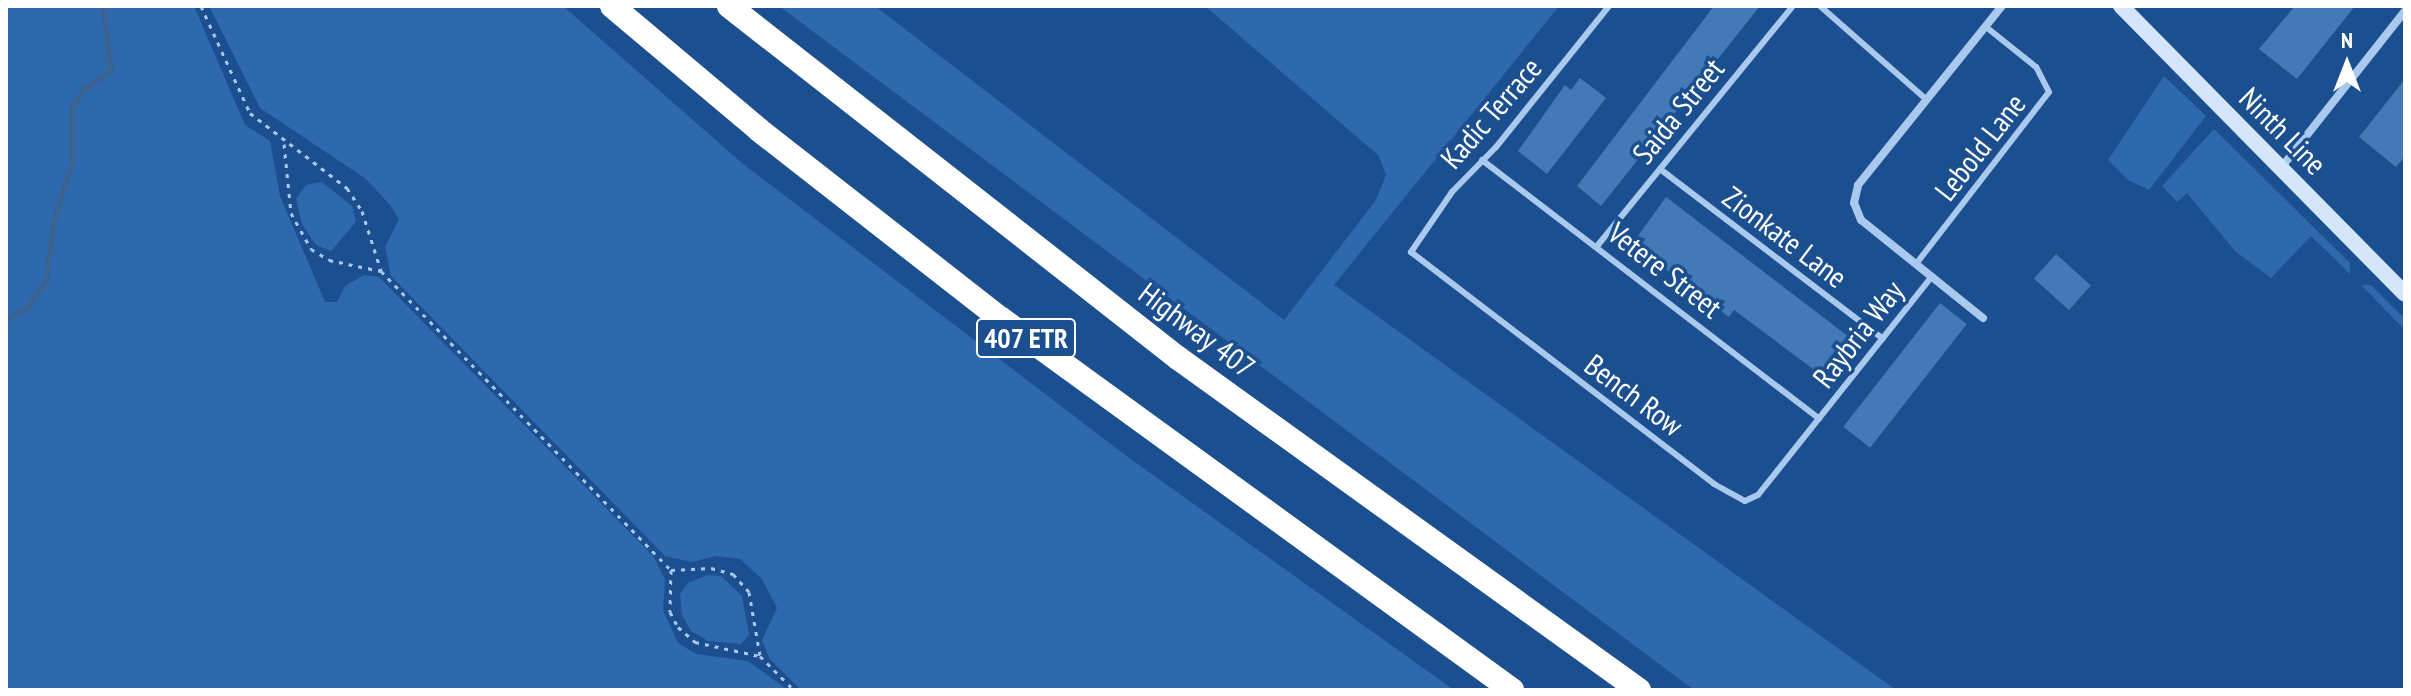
<!DOCTYPE html>
<html>
<head>
<meta charset="utf-8">
<style>
	body { margin:0 }
	#map { position:relative; width:2411px; height:696px; overflow:hidden; background:#1b4f8f; font-family:"PT Sans Narrow",sans-serif }
	div>[style] { position:absolute }
	[style*='--x'] { left:calc(var(--x)*1px); top:calc(var(--y)*1px); width:calc(var(--w)*1px); rotate:calc(var(--a)*1deg) }
	.green>* { inset:0; background:#2e69ad }
	.stream>* { height:5px; margin:-2.5px; padding:0 2.5px; transform-origin:2.5px; border-radius:2.5px; background:#3c6290 }
	.building>* { inset:0; background:#4478b7; transform-origin:0 0 }
	.path>* { height:3px; margin-top:-1.5px; transform-origin:0; background:repeating-linear-gradient(90deg,#a9c9ee 0 4px,transparent 0 10px) }
	.service>* { height:6px; margin:-3px; padding:0 3px; transform-origin:3px; border-radius:3px; background:#a9c9ee }
	.minor>* { height:8px; margin:-4px; padding:0 4px; transform-origin:4px; border-radius:4px; background:#a9c9ee }
	.secondary>* { height:16px; margin:-8px; padding:0 8px; transform-origin:8px; border-radius:8px; background:#d6e6fa }
	.motorway>* { height:24px; margin:-12px; padding:0 12px; transform-origin:12px; border-radius:12px; background:#fff }
	span { translate:-50% -50%; white-space:nowrap; text-align:center; line-height:1.15; -webkit-text-stroke:7px #1b4f8f; paint-order:stroke }
	.shield-label span { padding:2px 6px; background:#1b4f8f; border:2px solid; border-radius:6px; -webkit-text-stroke-width:0 }
	.shield-label { font-size:28px; color:#fff; font-weight:700 }
	.street-label { font-size:30px; color:#fff }
	.frame { position:absolute; inset:0; border:8px solid #fff; pointer-events:none }
	.north { position:absolute; left:2307px; top:24px; width:80px; height:80px; -webkit-text-stroke:6px #1b4f8f; paint-order:stroke; rotate:0deg; font-size:22px; font-weight:700; line-height:32px; text-align:center; color:#fff }
	.north::after { content:''; display:block; margin:auto; width:28px; height:36px; background:#fff; clip-path:polygon(50% 0,100% 100%,50% 72%,0 100%) }
</style>
</head>
<body>
<div id="map">
	<div class="green">
		<i style="clip-path:polygon(6px 6px,194px 6px,245px 125px,270px 141px,280px 196px,325px 302px,337px 302px,345px 286px,364px 275px,379px 277px,654px 557px,665px 580px,663px 610px,678px 643px,696px 654px,748px 661px,788px 690px,6px 690px)"></i>
		<i style="clip-path:polygon(209px 6px,563px 6px,742px 163px,1128px 457px,1454px 690px,801px 690px,769px 658px,762px 640px,777px 608px,762px 579px,740px 559px,716px 556px,692px 562px,665px 556px,391px 276px,385px 247px,399px 219px,390px 205px,366px 179px,260px 108px)"></i>
		<i style="clip-path:polygon(779px 6px,875px 6px,1284px 320px,1376px 200px,1386px 175px,1379px 156px,1205px 6px,1559px 6px,1334px 285px,1896px 690px,1694px 690px)"></i>
		<i style="clip-path:polygon(2164px 76px,2206px 116px,2149px 190px,2128px 180px,2108px 160px)"></i>
		<i style="clip-path:polygon(2214px 129px,2350px 263px,2350px 274px,2311px 236px,2271px 278px,2235px 251px,2187px 193px,2177px 202px,2162px 186px)"></i>
		<i style="clip-path:polygon(322px 182px,352px 206px,356px 222px,331px 251px,316px 245px,302px 224px,296px 199px,306px 185px)"></i>
		<i style="clip-path:polygon(2361px 285px,2371px 285px,2405px 319px,2405px 330px)"></i>
		<i style="clip-path:polygon(708px 575px,721px 576px,742px 596px,749px 635px,741px 644px,708px 641px,691px 631px,682px 615px,680px 594px,688px 583px)"></i>
	</div>
	<div class="stream">
		<i style="--x:6;--y:320;--w:26;--a:-31"></i>
		<i style="--x:28;--y:307;--w:33;--a:-57"></i>
		<i style="--x:46;--y:279;--w:61;--a:-82.4"></i>
		<i style="--x:54;--y:219;--w:59;--a:-72.2"></i>
		<i style="--x:72;--y:163;--w:55;--a:-90"></i>
		<i style="--x:72;--y:108;--w:22;--a:-60"></i>
		<i style="--x:83;--y:89;--w:34;--a:-34"></i>
		<i style="--x:111;--y:70;--w:64;--a:-97.1"></i>
	</div>
	<div class="building">
		<i style="clip-path:polygon(1714px 6px,1760px 6px,1601px 206px,1577px 186px)"></i>
		<i style="clip-path:polygon(2295px 6px,2355px 6px,2297px 79px,2259px 49px)"></i>
		<i style="clip-path:polygon(1580px 78px,1606px 98px,1547px 174px,1518px 151px,1565px 85px,1571px 90px)"></i>
		<i style="clip-path:polygon(2405px 79px,2405px 156px,2396px 167px,2359px 137px)"></i>
		<i style="clip-path:polygon(1666px 197px,1853px 340px,1825px 378px,1734px 310px,1729px 317px,1632px 244px)"></i>
		<i style="left:2056px;top:254px;width:47px;height:33px;rotate:42deg"></i>
		<i style="left:1940px;top:303px;width:34px;height:157px;rotate:38deg"></i>
	</div>
	<div class="path">
		<i style="--x:201;--y:6;--w:118;--a:65.4"></i>
		<i style="--x:250;--y:113;--w:123;--a:37.7"></i>
		<i style="--x:347;--y:188;--w:27;--a:57"></i>
		<i style="--x:362;--y:211;--w:63;--a:72.4"></i>
		<i style="--x:381;--y:271;--w:417;--a:45.9"></i>
		<i style="--x:671;--y:570;--w:40;--a:-2.9"></i>
		<i style="--x:711;--y:568;--w:23;--a:15"></i>
		<i style="--x:733;--y:574;--w:24;--a:48"></i>
		<i style="--x:749;--y:592;--w:65;--a:80.2"></i>
		<i style="--x:760;--y:656;--w:48;--a:45"></i>
		<i style="--x:284;--y:144;--w:69;--a:84.2"></i>
		<i style="--x:291;--y:213;--w:41;--a:60.9"></i>
		<i style="--x:311;--y:249;--w:21;--a:31"></i>
		<i style="--x:329;--y:260;--w:53;--a:11.9"></i>
		<i style="--x:671;--y:570;--w:42;--a:91.4"></i>
		<i style="--x:670;--y:612;--w:17;--a:62"></i>
		<i style="--x:678;--y:627;--w:23;--a:41"></i>
		<i style="--x:695;--y:642;--w:66;--a:12.2"></i>
	</div>
	<div class="service">
		<i style="--x:1609;--y:6;--w:181;--a:128.7"></i>
		<i style="--x:1496;--y:147;--w:63;--a:134.4"></i>
		<i style="--x:1452;--y:192;--w:73;--a:124.3"></i>
		<i style="--x:1411;--y:252;--w:382;--a:37.4"></i>
		<i style="--x:1714;--y:484;--w:35;--a:29"></i>
		<i style="--x:1745;--y:501;--w:14;--a:-25"></i>
		<i style="--x:1758;--y:495;--w:280;--a:-51.5"></i>
		<i style="--x:1820;--y:6;--w:142;--a:41.3"></i>
		<i style="--x:1482;--y:160;--w:425;--a:37.5"></i>
		<i style="--x:1660;--y:169;--w:280;--a:37.3"></i>
		<i style="--x:1598;--y:245;--w:308;--a:-50.8"></i>
		<i style="--x:1916;--y:264;--w:217;--a:-52.3"></i>
		<i style="--x:2049;--y:92;--w:28;--a:-117"></i>
		<i style="--x:2036;--y:67;--w:64;--a:-141.3"></i>
	</div>
	<div class="minor">
		<i style="--x:2281;--y:168;--w:200;--a:-51.7"></i>
		<i style="--x:1983;--y:318;--w:156;--a:-141.2"></i>
		<i style="--x:1861;--y:220;--w:18;--a:-112"></i>
		<i style="--x:1854;--y:203;--w:18;--a:-77"></i>
		<i style="--x:1858;--y:185;--w:230;--a:-51.2"></i>
	</div>
	<div class="secondary">
		<i style="--x:2121;--y:6;--w:404;--a:45.4"></i>
	</div>
	<div class="motorway">
		<i style="--x:612;--y:6;--w:192;--a:40.1"></i>
		<i style="--x:759;--y:130;--w:306;--a:38"></i>
		<i style="--x:1000;--y:318;--w:633;--a:36"></i>
		<i style="--x:729;--y:6;--w:571;--a:38.1"></i>
		<i style="--x:1178;--y:358;--w:568;--a:35.76"></i>
	</div>
	<div class="shield-label">
		<span style="left:1026px;top:338px">407 ETR</span>
	</div>
	<div class="street-label">
		<span style="left:1678px;top:111px;rotate:-51deg">Saida Street</span>
		<span style="left:1491px;top:113px;rotate:-49deg">Kadic Terrace</span>
		<span style="left:2283px;top:131px;rotate:45deg">Ninth Line</span>
		<span style="left:1980px;top:147px;rotate:-52deg">Lebold Lane</span>
		<span style="left:1785px;top:237px;rotate:37deg">Zionkate Lane</span>
		<span style="left:1665px;top:270px;rotate:38deg">Vetere Street</span>
		<span style="left:1197px;top:330px;rotate:37deg">Highway 407</span>
		<span style="left:1858px;top:334px;rotate:-52deg">Raybria Way</span>
		<span style="left:1634px;top:395px;rotate:37deg">Bench Row</span>
	</div>
	<div class="frame"></div>
	<div class="north">N</div>
</div>
</body>
</html>
